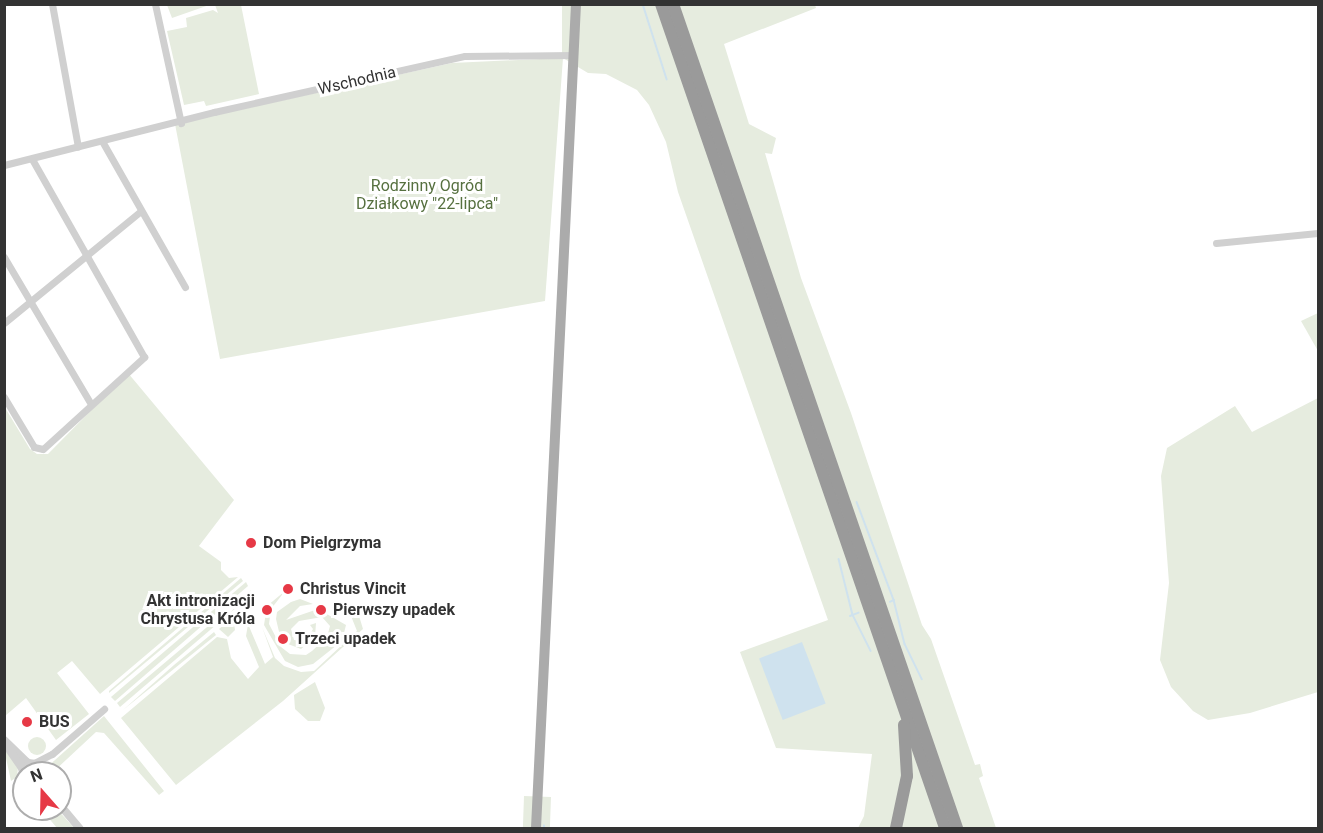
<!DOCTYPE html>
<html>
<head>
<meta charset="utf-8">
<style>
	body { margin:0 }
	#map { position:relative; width:1323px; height:833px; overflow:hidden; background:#fff; font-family:Roboto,sans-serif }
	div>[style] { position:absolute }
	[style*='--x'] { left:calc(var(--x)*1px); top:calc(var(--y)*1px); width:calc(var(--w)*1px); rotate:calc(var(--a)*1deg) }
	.green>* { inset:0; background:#e6ecdf; transform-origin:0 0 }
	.round { border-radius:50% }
	.water>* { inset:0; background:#cfe2ee; transform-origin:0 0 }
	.stream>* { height:1.5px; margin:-0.75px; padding:0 0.75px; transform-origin:0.75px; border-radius:0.75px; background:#cfe2ee }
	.minor>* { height:7px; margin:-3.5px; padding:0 3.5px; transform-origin:3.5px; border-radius:3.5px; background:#d0d0d0 }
	.tertiary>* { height:8px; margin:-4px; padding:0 4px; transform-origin:4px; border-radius:4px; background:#d0d0d0 }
	.primary>* { height:10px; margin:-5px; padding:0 5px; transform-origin:5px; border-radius:5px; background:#ababab }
	.motorway>* { height:12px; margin:-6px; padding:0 6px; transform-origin:6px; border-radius:6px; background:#9a9a9a }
	.dots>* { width:16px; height:16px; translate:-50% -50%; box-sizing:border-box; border:3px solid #fff; border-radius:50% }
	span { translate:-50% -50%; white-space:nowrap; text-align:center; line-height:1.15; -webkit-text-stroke:6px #fff; paint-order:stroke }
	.street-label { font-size:16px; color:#333 }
	.park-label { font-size:16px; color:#56703f }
	.poi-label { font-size:16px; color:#333; font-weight:700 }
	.left { translate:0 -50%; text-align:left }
	.right { translate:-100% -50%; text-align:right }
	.frame { position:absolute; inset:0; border:6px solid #333; pointer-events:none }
	.north { position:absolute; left:12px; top:761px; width:60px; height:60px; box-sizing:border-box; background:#fff; border:2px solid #adadad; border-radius:50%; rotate:340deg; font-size:16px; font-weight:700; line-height:24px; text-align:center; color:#333 }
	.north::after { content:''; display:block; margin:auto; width:21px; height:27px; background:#e63946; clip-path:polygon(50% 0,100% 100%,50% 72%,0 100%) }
</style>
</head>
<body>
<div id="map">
	<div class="green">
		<i style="clip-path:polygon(212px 4px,172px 18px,167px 5px,167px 4px)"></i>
		<i style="clip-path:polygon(215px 5px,241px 5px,259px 94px,206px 106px,204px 101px,184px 105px,167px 31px,187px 27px,186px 18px,213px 10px,218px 13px)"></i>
		<i style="clip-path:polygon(562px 5px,815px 5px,816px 8px,724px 44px,749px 124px,776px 138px,772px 154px,765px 153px,801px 278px,851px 413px,922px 625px,931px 639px,975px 765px,980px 764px,983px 776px,979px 778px,996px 828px,858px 828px,864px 816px,872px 754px,776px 748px,740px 652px,828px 620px,678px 192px,666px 142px,649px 105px,637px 90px,606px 74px,588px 73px,563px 58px,545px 301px,220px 359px,175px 124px,452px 63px,562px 58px)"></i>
		<i style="clip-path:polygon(1318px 313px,1318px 351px,1301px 321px)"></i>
		<i style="clip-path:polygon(128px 373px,234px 500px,199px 546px,221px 562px,221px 570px,229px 578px,238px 577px,100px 694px,72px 661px,57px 673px,89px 714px,56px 740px,26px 698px,5px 716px,4px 406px,30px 449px,37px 454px,48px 454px)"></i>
		<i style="clip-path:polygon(1318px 398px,1318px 692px,1250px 713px,1208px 720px,1193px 711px,1171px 687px,1160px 660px,1169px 583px,1161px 476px,1167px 448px,1235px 406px,1252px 432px)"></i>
		<i style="clip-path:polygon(241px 578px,243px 581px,109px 693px,109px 691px)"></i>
		<i style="clip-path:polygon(246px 582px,248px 586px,115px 701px,111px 697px)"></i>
		<i style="clip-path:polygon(251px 590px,244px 601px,120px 707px,117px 703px)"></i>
		<i style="clip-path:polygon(285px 591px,271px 609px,269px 624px,281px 647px,290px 654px,306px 655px,312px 651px,327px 637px,330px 626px,322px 617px,299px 621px,291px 629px,294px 640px,306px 642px,313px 629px,310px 625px,316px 623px,315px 637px,301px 649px,288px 644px,280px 636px,276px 619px,277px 612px,291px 602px,300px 599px,313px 604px,300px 606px,286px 620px,318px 609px,346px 625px,342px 641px,313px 664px,298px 667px,285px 661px,264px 625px,267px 606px)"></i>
		<i style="clip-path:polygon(357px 609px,363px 629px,283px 701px,176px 785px,121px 718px,217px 637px,227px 639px,231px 658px,248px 679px,259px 667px,246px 636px,248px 624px,265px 664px,273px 657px,262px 627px,275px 658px,284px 666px,301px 672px,314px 671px,357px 631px,351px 616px)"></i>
		<i style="clip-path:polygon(233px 617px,235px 630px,228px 637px,219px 629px)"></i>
		<i style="clip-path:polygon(214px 632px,216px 635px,123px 710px,174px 665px)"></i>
		<i style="clip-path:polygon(315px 682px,325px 708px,320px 721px,308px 721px,295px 709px,294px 695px)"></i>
		<i style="clip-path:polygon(104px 716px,164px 791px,159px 795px,104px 733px,96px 732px,52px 773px,45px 769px)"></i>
		<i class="round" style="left:28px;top:737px;width:18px;height:18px"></i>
		<i style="clip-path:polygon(4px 749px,18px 767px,17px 777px,11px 781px)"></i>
		<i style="left:524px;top:796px;width:27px;height:32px;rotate:2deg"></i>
		<i style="clip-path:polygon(41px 809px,57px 809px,74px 828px,57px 828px)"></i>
	</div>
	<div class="water">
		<i style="left:802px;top:642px;width:66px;height:46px;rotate:69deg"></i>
	</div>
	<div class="stream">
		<i style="--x:643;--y:4;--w:79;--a:72.3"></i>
		<i style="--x:857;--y:502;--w:105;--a:69.3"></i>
		<i style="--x:839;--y:559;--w:58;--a:76"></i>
		<i style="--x:853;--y:615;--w:40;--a:63.4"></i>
		<i style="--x:890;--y:602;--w:4;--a:-27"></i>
		<i style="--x:894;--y:600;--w:45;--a:76"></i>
		<i style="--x:905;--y:644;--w:39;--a:64"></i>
		<i style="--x:850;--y:616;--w:9;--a:-21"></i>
		<i style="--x:544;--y:828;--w:2;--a:-90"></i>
	</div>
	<div class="minor">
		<i style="--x:52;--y:4;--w:145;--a:79.7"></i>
		<i style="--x:155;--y:4;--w:122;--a:77.7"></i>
		<i style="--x:102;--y:141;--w:168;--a:60.4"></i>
		<i style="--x:4;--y:165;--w:217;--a:-14.2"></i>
		<i style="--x:214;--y:112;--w:257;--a:-12.6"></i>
		<i style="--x:465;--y:56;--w:109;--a:-0.5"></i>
		<i style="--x:1216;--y:243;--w:102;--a:-5.6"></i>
		<i style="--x:4;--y:257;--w:171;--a:59.4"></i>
		<i style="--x:4;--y:323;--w:177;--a:-39.3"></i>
		<i style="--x:4;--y:397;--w:58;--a:59"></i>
		<i style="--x:34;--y:447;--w:9;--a:13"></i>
		<i style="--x:43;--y:449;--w:137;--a:-42.3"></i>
		<i style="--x:144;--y:357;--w:227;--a:-119.5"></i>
		<i style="--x:34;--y:763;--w:20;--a:-27"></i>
		<i style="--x:52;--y:754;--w:69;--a:-40.9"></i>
	</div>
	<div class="tertiary">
		<i style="--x:4;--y:740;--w:33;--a:44"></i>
		<i style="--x:8;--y:748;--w:24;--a:55"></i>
		<i style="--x:24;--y:779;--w:11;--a:-100"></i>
		<i style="--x:22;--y:768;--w:8;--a:-40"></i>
		<i style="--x:28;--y:763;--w:9;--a:6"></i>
		<i style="--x:37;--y:764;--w:10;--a:66"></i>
		<i style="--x:60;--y:805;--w:30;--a:50"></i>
	</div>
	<div class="primary">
		<i style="--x:536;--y:828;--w:825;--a:-87.22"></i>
	</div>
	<div class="motorway">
		<i style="--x:661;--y:4;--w:872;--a:70.98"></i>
		<i style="--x:673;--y:4;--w:872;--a:70.98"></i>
		<i style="--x:896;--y:828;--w:53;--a:-78.1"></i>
		<i style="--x:907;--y:776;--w:51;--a:-93.4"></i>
	</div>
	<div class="dots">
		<i style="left:251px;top:543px;background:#e63946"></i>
		<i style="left:288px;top:589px;background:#e63946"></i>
		<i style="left:267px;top:610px;background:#e63946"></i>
		<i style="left:321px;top:610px;background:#e63946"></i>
		<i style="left:283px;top:639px;background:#e63946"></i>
		<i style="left:27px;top:722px;background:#e63946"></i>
	</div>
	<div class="street-label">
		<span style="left:357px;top:81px;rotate:-13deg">Wschodnia</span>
	</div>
	<div class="park-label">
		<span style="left:427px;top:195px">Rodzinny Ogród<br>Działkowy "22-lipca"</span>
	</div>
	<div class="poi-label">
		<span class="left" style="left:263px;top:543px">Dom Pielgrzyma</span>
		<span class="left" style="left:300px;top:589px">Christus Vincit</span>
		<span class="right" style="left:255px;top:610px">Akt intronizacji<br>Chrystusa Króla</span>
		<span class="left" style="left:333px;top:610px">Pierwszy upadek</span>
		<span class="left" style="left:295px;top:639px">Trzeci upadek</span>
		<span class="left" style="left:39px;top:722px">BUS</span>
	</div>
	<div class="frame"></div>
	<div class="north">N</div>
</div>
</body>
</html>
